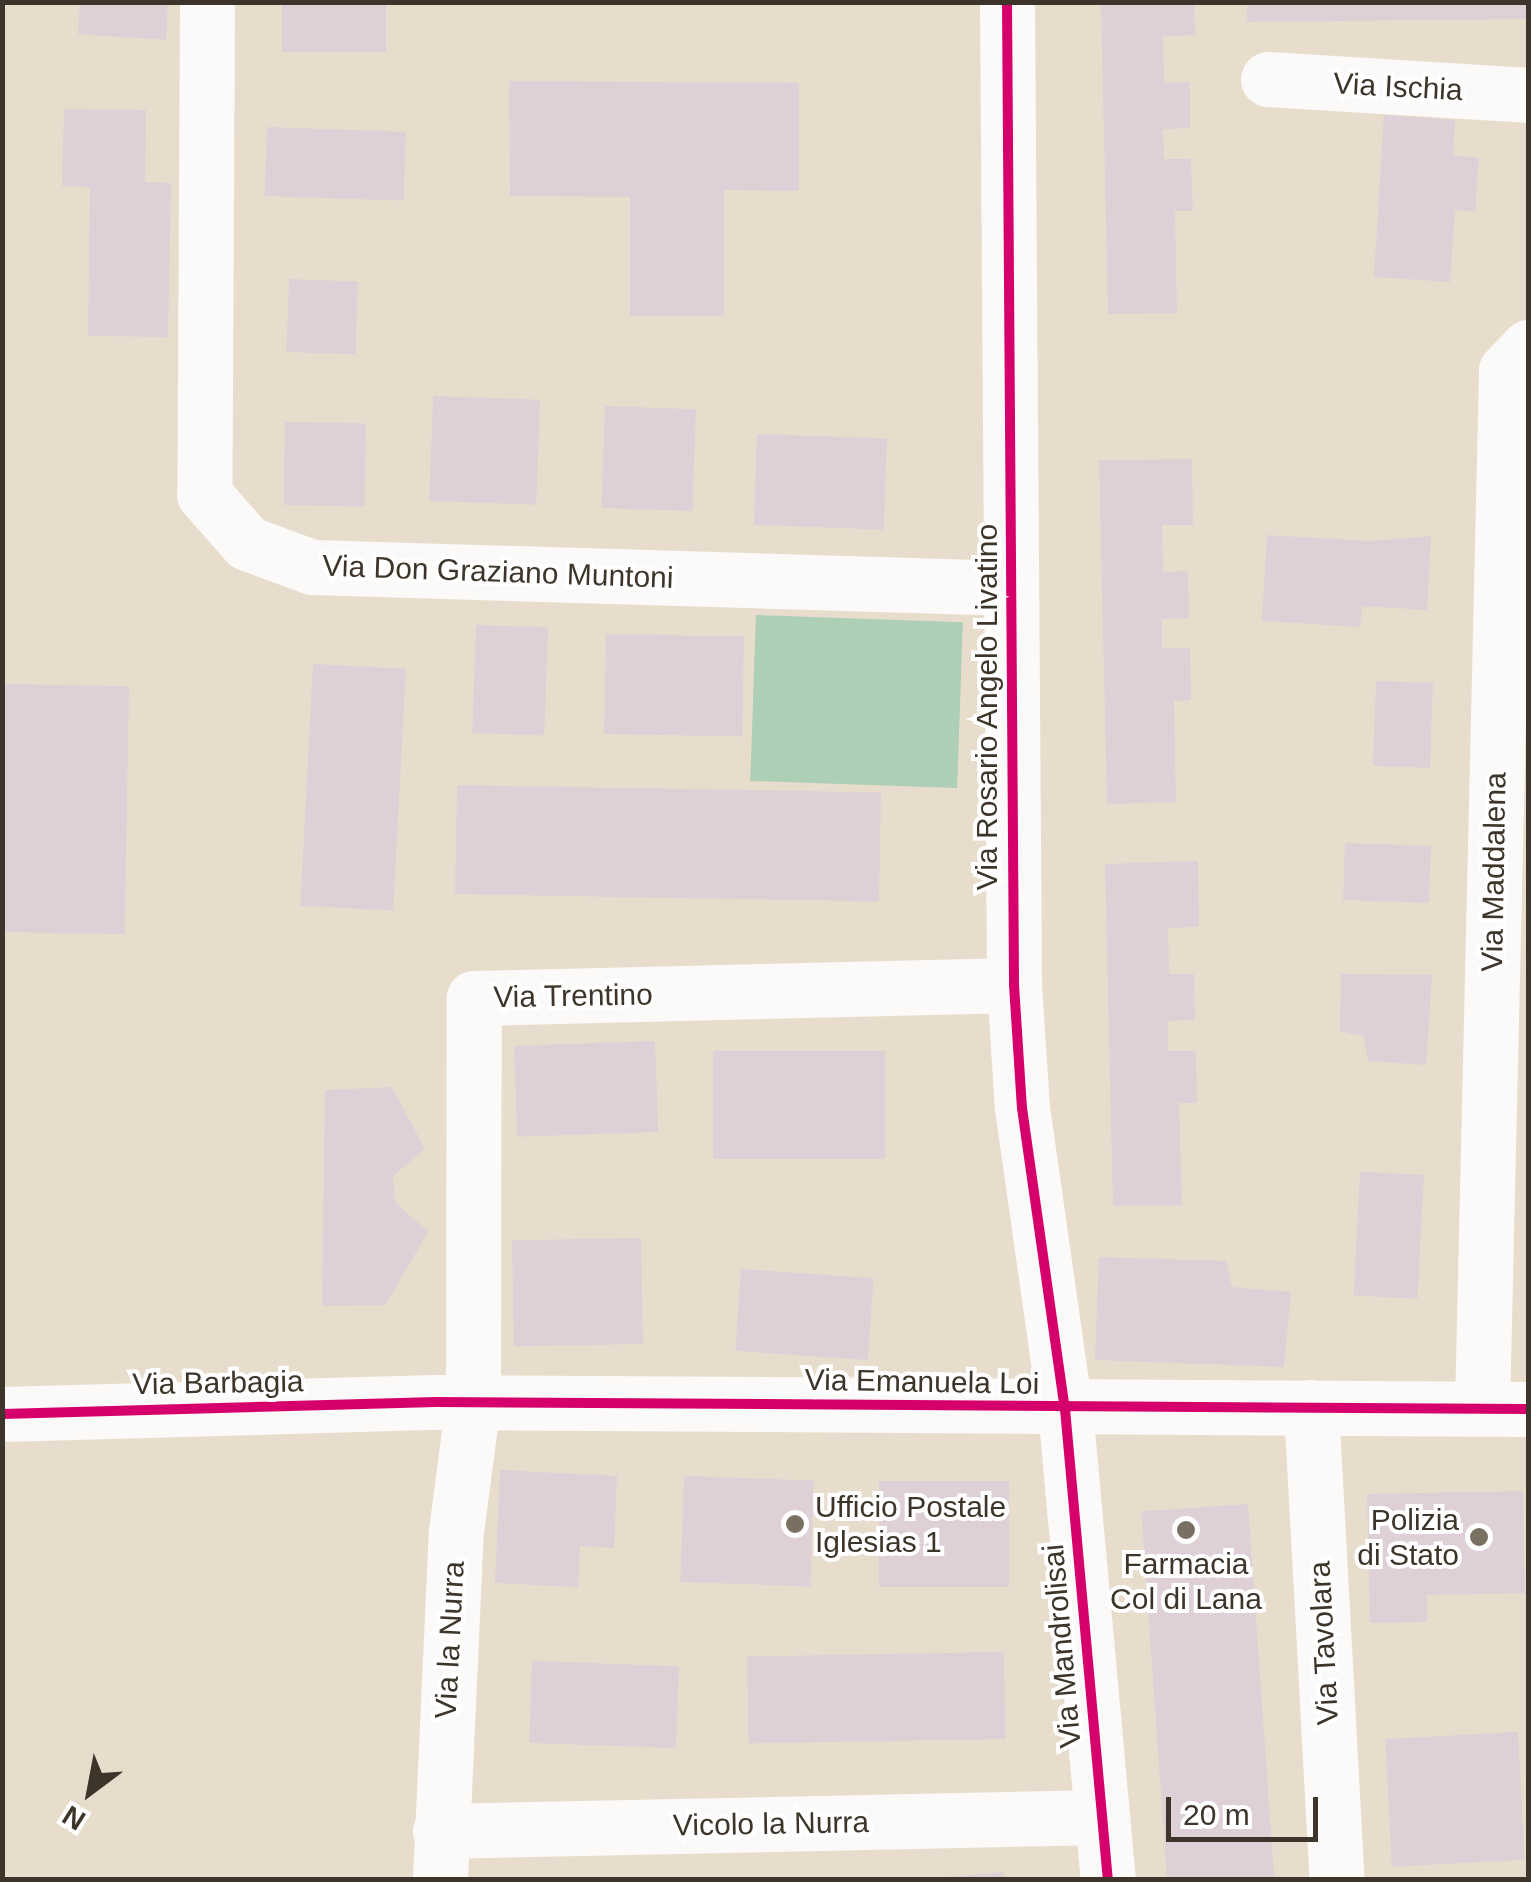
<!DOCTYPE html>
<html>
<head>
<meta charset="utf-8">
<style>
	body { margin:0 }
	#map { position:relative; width:1531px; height:1882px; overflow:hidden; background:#e8ddcd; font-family:Arial,sans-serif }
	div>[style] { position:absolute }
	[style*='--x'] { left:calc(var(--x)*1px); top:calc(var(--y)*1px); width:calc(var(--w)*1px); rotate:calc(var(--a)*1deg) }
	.green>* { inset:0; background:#accfb5; transform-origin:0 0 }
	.building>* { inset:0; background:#ded0d6; transform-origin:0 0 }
	.street>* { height:55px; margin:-27.5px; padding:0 27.5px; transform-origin:27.5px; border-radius:27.5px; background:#fcfaf8 }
	.cycleway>* { height:10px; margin:-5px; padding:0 5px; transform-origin:5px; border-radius:5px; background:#d6006c }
	.dots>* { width:28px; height:28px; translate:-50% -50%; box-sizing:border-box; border:5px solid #fff; border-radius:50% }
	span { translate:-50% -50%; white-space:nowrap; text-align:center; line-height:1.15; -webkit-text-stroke:8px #fff; paint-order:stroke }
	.street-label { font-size:30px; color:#3d3529 }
	.poi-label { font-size:30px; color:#3d3529 }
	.left { translate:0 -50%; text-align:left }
	.right { translate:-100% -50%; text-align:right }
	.frame { position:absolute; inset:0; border:5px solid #3d3529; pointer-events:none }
	.north { position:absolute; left:40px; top:1742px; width:100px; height:100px; -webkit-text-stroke:8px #fff; paint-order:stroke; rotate:212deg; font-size:28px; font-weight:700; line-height:40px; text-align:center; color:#3d3529 }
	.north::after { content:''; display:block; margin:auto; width:35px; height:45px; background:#3d3529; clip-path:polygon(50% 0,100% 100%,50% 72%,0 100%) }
	.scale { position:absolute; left:1166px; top:1797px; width:152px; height:45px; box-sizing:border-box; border:5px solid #3d3529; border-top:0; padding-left:12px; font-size:30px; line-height:35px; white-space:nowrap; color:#3d3529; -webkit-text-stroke:8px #fff; paint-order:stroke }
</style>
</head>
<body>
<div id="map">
	<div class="green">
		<i style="left:756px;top:615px;width:207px;height:166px;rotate:2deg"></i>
	</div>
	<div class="building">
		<i style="clip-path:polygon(80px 2px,168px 2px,166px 40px,78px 34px)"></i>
		<i style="left:282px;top:2px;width:104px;height:50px"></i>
		<i style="clip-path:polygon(1101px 2px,1194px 2px,1195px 35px,1163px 36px,1164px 83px,1190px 82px,1190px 128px,1163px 129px,1164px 159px,1191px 159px,1193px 211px,1175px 211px,1177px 313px,1108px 314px)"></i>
		<i style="clip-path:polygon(1247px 2px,1528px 2px,1528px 19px,1247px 22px)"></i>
		<i style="clip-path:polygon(509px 81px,799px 83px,799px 191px,724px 190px,724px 316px,630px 316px,630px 197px,510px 196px)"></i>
		<i style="clip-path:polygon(64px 109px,146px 110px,145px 182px,171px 183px,168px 337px,88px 336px,90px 187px,62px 186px)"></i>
		<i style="clip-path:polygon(1384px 115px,1455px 120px,1453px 155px,1479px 158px,1475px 212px,1455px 210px,1450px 282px,1374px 277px)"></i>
		<i style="left:267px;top:127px;width:139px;height:69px;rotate:2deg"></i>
		<i style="left:289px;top:279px;width:69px;height:73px;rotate:2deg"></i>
		<i style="left:433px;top:396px;width:107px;height:105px;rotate:2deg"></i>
		<i style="left:605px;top:406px;width:91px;height:102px;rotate:2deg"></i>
		<i style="left:285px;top:422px;width:81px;height:83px;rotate:1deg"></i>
		<i style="left:757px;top:434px;width:130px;height:91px;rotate:2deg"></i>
		<i style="clip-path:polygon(1192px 459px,1193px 525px,1162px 525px,1163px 572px,1188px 571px,1189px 618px,1162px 619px,1162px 648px,1190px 648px,1191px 700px,1174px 701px,1176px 802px,1107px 804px,1099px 460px)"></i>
		<i style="clip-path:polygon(1267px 535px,1370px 541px,1431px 536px,1427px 610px,1362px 606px,1360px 627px,1262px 621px)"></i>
		<i style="left:476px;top:625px;width:72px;height:108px;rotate:2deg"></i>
		<i style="left:606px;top:634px;width:138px;height:100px;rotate:1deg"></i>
		<i style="left:313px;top:664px;width:93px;height:242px;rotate:3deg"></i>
		<i style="left:1376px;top:681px;width:57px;height:85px;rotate:2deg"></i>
		<i style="left:2px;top:684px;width:127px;height:248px;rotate:1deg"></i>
		<i style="left:457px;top:785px;width:424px;height:109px;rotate:1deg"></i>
		<i style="left:1345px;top:843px;width:86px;height:57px;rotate:2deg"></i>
		<i style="clip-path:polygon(1198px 861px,1199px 927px,1168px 928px,1169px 974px,1194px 974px,1195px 1020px,1168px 1021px,1168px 1051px,1196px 1051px,1197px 1103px,1179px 1103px,1182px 1205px,1113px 1206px,1105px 864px)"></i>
		<i style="clip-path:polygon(1341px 974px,1432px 975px,1426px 1065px,1368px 1061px,1364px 1036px,1340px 1031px)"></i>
		<i style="left:655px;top:1041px;width:91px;height:141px;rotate:88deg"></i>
		<i style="left:885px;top:1051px;width:108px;height:172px;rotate:90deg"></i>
		<i style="clip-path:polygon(392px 1087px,425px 1149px,393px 1176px,395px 1202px,428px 1232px,385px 1305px,322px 1306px,325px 1090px)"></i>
		<i style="left:1424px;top:1175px;width:124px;height:64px;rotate:93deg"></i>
		<i style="left:641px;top:1238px;width:106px;height:129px;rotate:89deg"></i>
		<i style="clip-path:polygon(1099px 1257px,1226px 1261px,1232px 1287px,1291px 1292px,1284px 1367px,1095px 1360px)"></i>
		<i style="left:741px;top:1269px;width:133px;height:82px;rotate:4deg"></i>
		<i style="clip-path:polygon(500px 1470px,617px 1476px,614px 1548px,580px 1546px,578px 1587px,495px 1583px)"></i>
		<i style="left:684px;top:1476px;width:130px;height:106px;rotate:2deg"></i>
		<i style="left:879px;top:1481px;width:130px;height:106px"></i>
		<i style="clip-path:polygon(1523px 1491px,1525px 1593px,1427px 1595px,1427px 1622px,1370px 1623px,1367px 1494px)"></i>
		<i style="left:1248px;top:1504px;width:377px;height:107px;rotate:86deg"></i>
		<i style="left:1004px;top:1652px;width:87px;height:257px;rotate:89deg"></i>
		<i style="left:532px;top:1661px;width:147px;height:82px;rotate:2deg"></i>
		<i style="left:1518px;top:1732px;width:128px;height:133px;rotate:87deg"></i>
		<i style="clip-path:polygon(1004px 1872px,1005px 1880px,949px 1880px,949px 1877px)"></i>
	</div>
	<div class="street">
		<i style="--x:207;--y:2;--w:492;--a:90.3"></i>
		<i style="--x:204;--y:494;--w:65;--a:48.7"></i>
		<i style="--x:247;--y:543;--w:69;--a:20.3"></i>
		<i style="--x:312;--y:567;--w:699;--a:1.72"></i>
		<i style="--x:1007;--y:2;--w:983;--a:89.59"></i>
		<i style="--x:1014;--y:985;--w:123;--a:86.3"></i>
		<i style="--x:1022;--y:1108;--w:304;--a:81.9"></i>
		<i style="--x:1065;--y:1409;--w:473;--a:84.8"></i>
		<i style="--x:1268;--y:79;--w:260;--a:3.5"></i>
		<i style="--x:1311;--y:1407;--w:474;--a:86.9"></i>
		<i style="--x:1482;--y:1407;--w:1037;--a:-88.67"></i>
		<i style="--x:1506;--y:370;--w:32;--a:-46"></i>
		<i style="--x:2;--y:1414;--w:434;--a:-1.6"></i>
		<i style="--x:436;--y:1402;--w:1092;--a:0.37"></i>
		<i style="--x:440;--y:1831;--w:662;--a:-1.21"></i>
		<i style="--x:440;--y:1880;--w:349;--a:-87.4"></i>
		<i style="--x:456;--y:1531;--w:130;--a:-82.5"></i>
		<i style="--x:473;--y:1402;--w:404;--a:-89.9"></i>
		<i style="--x:474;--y:998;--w:540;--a:-1.38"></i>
	</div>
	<div class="cycleway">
		<i style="--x:1007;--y:2;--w:983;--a:89.59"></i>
		<i style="--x:1014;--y:985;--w:123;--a:86.3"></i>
		<i style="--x:1022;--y:1108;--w:304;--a:81.9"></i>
		<i style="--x:1065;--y:1409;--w:473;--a:84.8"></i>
		<i style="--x:2;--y:1414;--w:434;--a:-1.6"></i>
		<i style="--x:436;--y:1402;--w:1092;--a:0.37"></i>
	</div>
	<div class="dots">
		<i style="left:795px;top:1524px;background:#797062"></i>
		<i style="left:1186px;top:1530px;background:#797062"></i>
		<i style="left:1479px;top:1537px;background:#797062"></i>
	</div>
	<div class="street-label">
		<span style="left:1398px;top:87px;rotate:3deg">Via Ischia</span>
		<span style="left:498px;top:572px;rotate:2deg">Via Don Graziano Muntoni</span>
		<span style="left:987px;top:707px;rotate:-90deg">Via Rosario Angelo Livatino</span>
		<span style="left:1494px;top:872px;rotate:-89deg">Via Maddalena</span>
		<span style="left:573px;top:996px;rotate:-1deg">Via Trentino</span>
		<span style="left:922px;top:1382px;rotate:1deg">Via Emanuela Loi</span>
		<span style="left:218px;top:1383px;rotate:-1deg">Via Barbagia</span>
		<span style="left:450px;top:1640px;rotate:-87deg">Via la Nurra</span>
		<span style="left:1324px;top:1643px;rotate:-93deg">Via Tavolara</span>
		<span style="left:1062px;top:1646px;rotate:-95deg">Via Mandrolisai</span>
		<span style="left:771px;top:1824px;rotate:-1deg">Vicolo la Nurra</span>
	</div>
	<div class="poi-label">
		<span class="left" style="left:815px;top:1524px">Ufficio Postale<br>Iglesias 1</span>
		<span class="right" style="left:1459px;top:1537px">Polizia<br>di Stato</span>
		<span style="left:1186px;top:1581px">Farmacia<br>Col di Lana</span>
	</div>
	<div class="frame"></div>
	<div class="north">N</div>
	<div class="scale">20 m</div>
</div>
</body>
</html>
